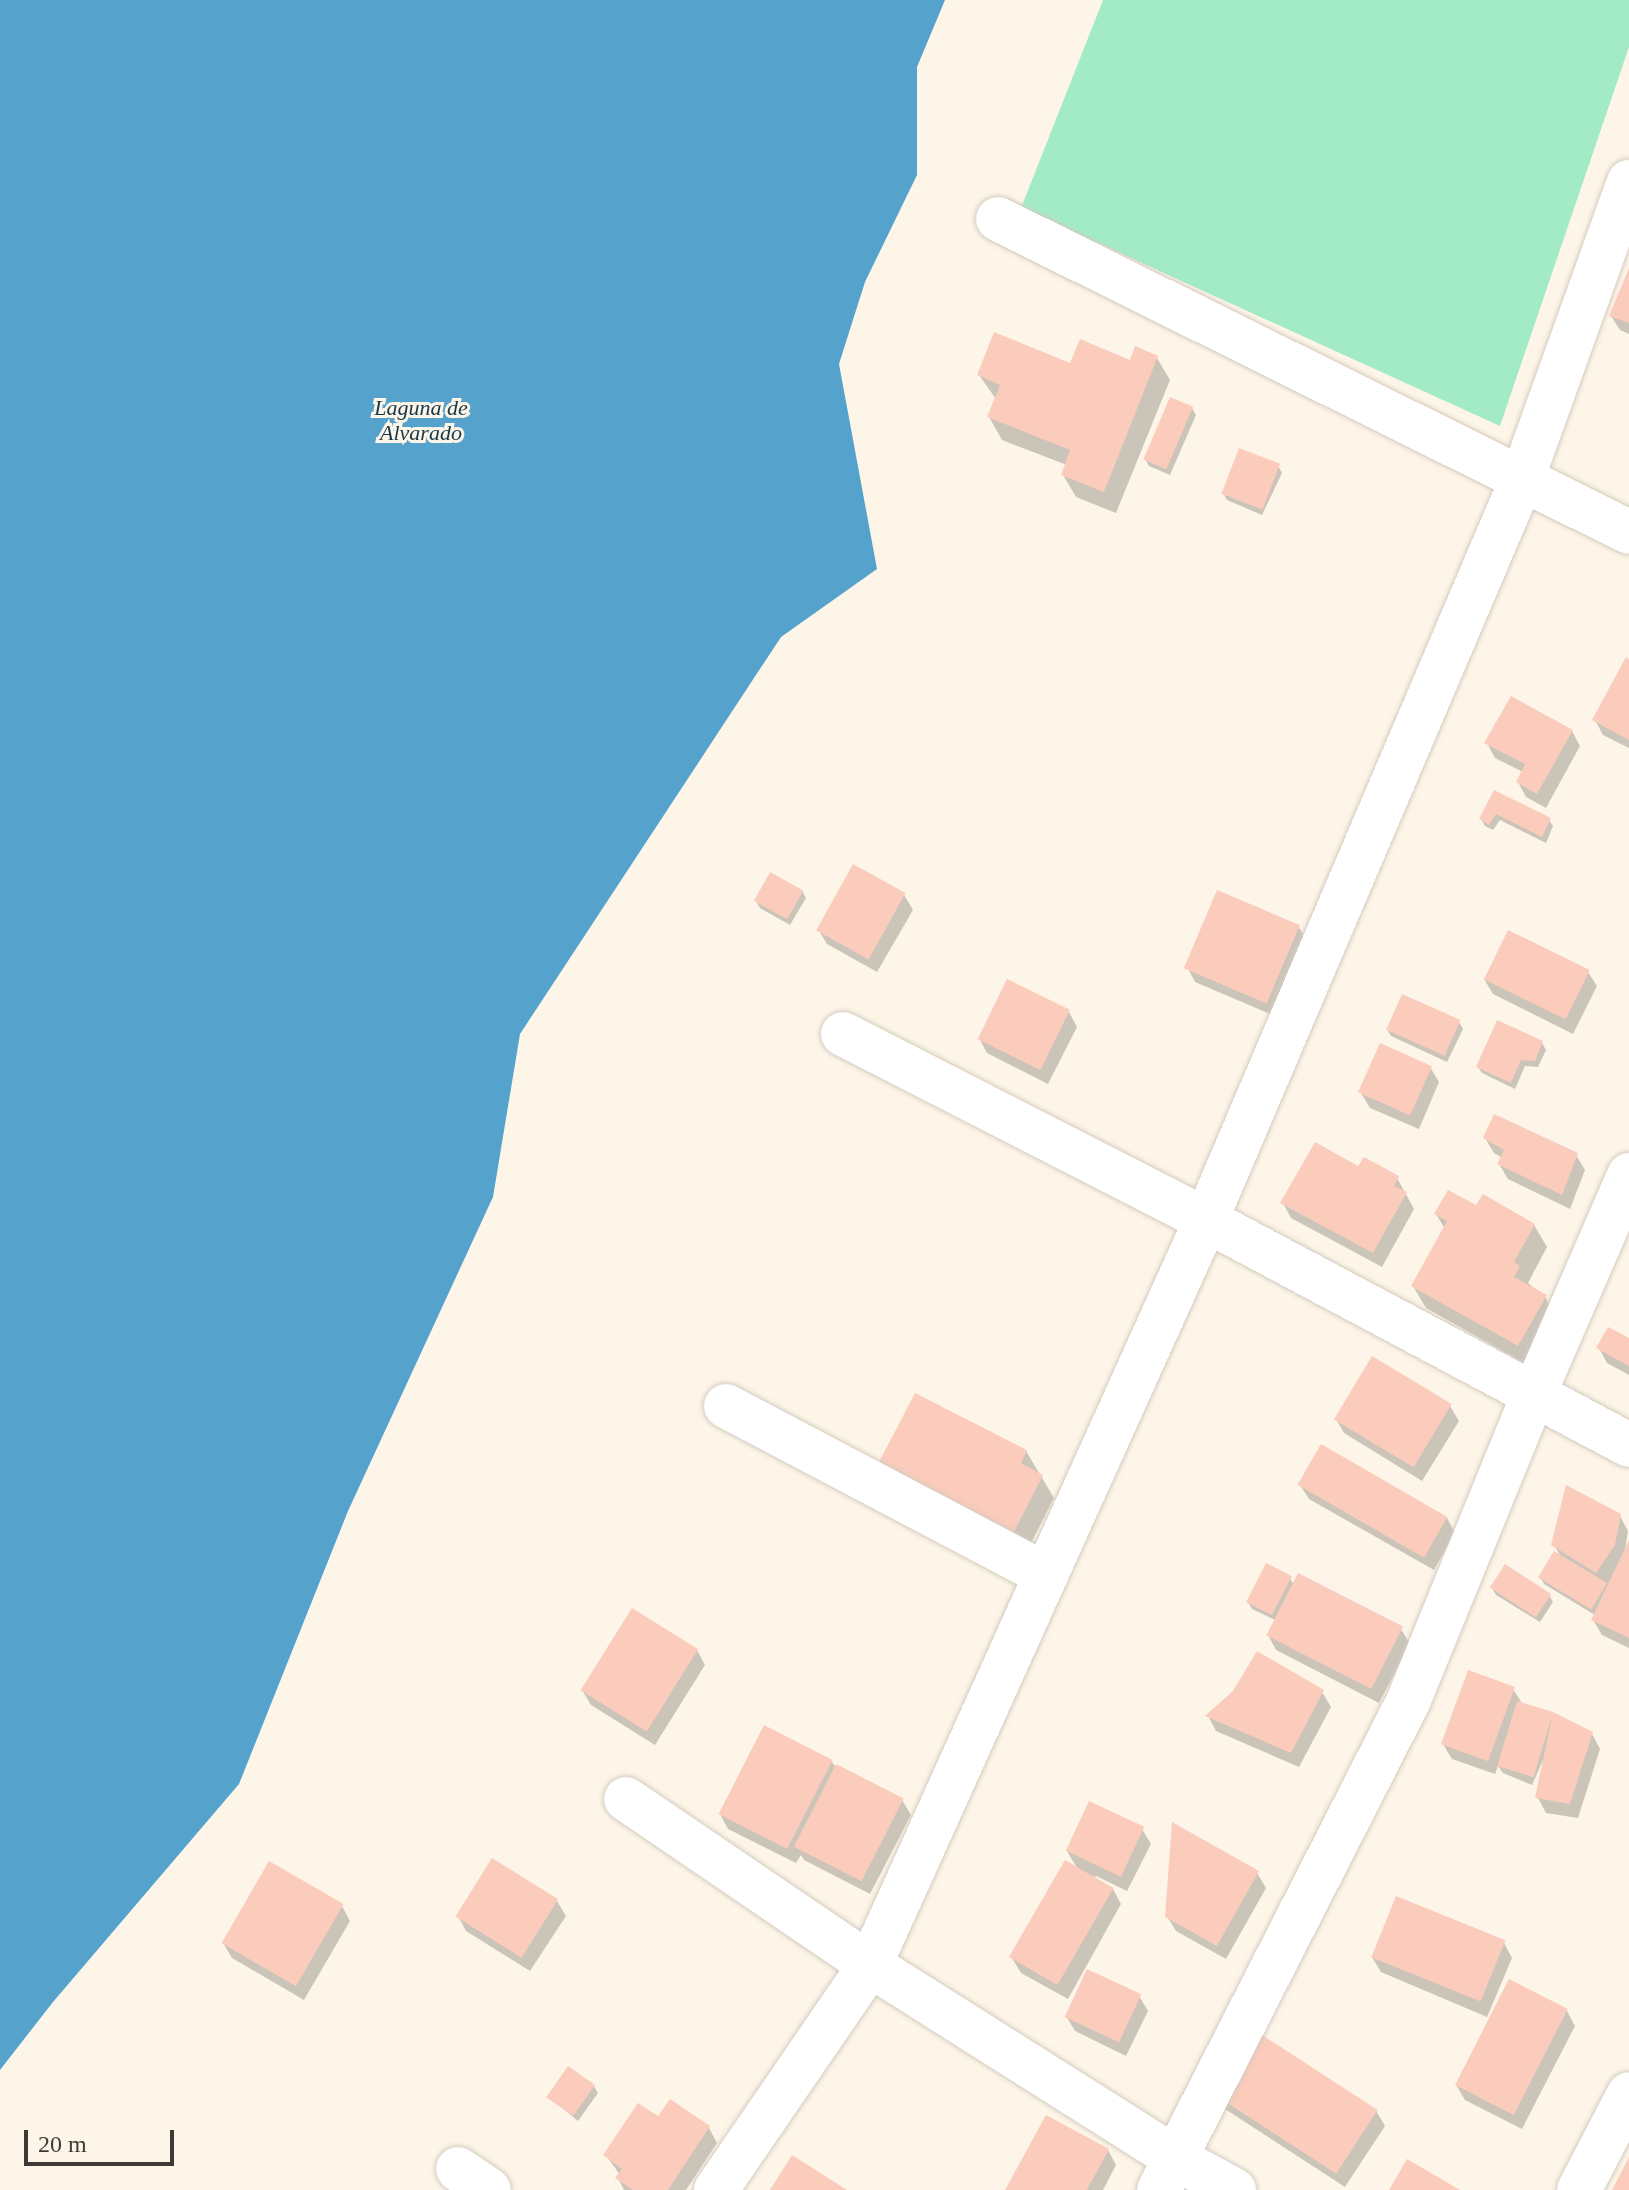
<!DOCTYPE html>
<html>
<head>
<meta charset="utf-8">
<style>
	body { margin:0 }
	#map { position:relative; width:1629px; height:2190px; overflow:hidden; background:#fdf5e8; font-family:Georgia,serif }
	div>[style] { position:absolute }
	[style*='--x'] { left:calc(var(--x)*1px); top:calc(var(--y)*1px); width:calc(var(--w)*1px); rotate:calc(var(--a)*1deg) }
	.green>* { inset:0; background:#a3ebc7 }
	.water>* { inset:0; background:#55a3cd }
	.shadow>* { inset:0; background:#0003 }
	.building>* { inset:0; background:#fbcbbc; transform-origin:0 0 }
	.roads { filter:drop-shadow(0 0 2px #d4cbbf) drop-shadow(0 0 2px #d4cbbf) }
	.minor>* { height:44px; margin:-22px; padding:0 22px; transform-origin:22px; border-radius:22px; background:#fff }
	span { translate:-50% -50%; white-space:nowrap; text-align:center; line-height:1.15; -webkit-text-stroke:6px #fdf5e8; paint-order:stroke }
	.water-label { font-size:22px; color:#16394b; font-style:italic }
	.scale { position:absolute; left:24px; top:2130px; width:150px; height:36px; box-sizing:border-box; border:4px solid #3d3a35; border-top:0; padding-left:10px; font-size:24px; line-height:28px; white-space:nowrap; color:#3d3a35; -webkit-text-stroke:6px #fdf5e8; paint-order:stroke }
</style>
</head>
<body>
<div id="map">
	<div class="green">
		<i style="clip-path:polygon(1103px 0,1629px 0,1629px 47px,1500px 426px,1021px 208px)"></i>
	</div>
	<div class="water">
		<i style="clip-path:polygon(0 0,945px 0,917px 67px,917px 175px,865px 282px,839px 364px,877px 569px,781px 637px,520px 1034px,493px 1197px,348px 1511px,239px 1784px,53px 2002px,0 2070px)"></i>
	</div>
	<div class="shadow">
		<i style="clip-path:polygon(1629px 273px,1629px 334px,1620px 330px,1611px 316px)"></i>
		<i style="clip-path:polygon(1157px 358px,1170px 380px,1116px 513px,1076px 497px,1063px 475px,1067px 465px,1002px 440px,989px 417px,996px 399px,979px 375px)"></i>
		<i style="clip-path:polygon(1192px 408px,1196px 415px,1170px 475px,1149px 466px,1145px 459px)"></i>
		<i style="clip-path:polygon(1278px 466px,1282px 473px,1262px 515px,1227px 500px,1223px 493px)"></i>
		<i style="clip-path:polygon(1629px 661px,1629px 748px,1603px 735px,1595px 720px)"></i>
		<i style="clip-path:polygon(1572px 731px,1580px 746px,1546px 808px,1526px 797px,1518px 782px,1523px 772px,1495px 758px,1487px 743px)"></i>
		<i style="clip-path:polygon(1495px 793px,1549px 820px,1553px 826px,1546px 843px,1500px 820px,1493px 830px,1485px 826px,1481px 819px)"></i>
		<i style="clip-path:polygon(802px 891px,806px 898px,790px 925px,760px 908px,756px 901px)"></i>
		<i style="clip-path:polygon(904px 895px,913px 910px,877px 972px,827px 944px,818px 929px)"></i>
		<i style="clip-path:polygon(1298px 926px,1307px 941px,1275px 1016px,1195px 982px,1187px 967px)"></i>
		<i style="clip-path:polygon(1588px 972px,1597px 986px,1573px 1034px,1493px 994px,1484px 979px)"></i>
		<i style="clip-path:polygon(1069px 1012px,1077px 1027px,1048px 1084px,987px 1053px,979px 1038px)"></i>
		<i style="clip-path:polygon(1459px 1022px,1463px 1029px,1447px 1062px,1391px 1036px,1387px 1029px)"></i>
		<i style="clip-path:polygon(1542px 1043px,1546px 1050px,1538px 1067px,1525px 1066px,1515px 1089px,1482px 1073px,1478px 1067px)"></i>
		<i style="clip-path:polygon(1430px 1067px,1439px 1082px,1419px 1129px,1370px 1108px,1361px 1093px)"></i>
		<i style="clip-path:polygon(1485px 1138px,1576px 1155px,1585px 1170px,1570px 1209px,1508px 1179px,1499px 1164px,1503px 1158px,1494px 1153px)"></i>
		<i style="clip-path:polygon(1359px 1168px,1397px 1178px,1414px 1209px,1382px 1267px,1291px 1218px,1283px 1203px)"></i>
		<i style="clip-path:polygon(1477px 1208px,1534px 1225px,1547px 1247px,1528px 1283px,1545px 1297px,1558px 1319px,1531px 1367px,1426px 1308px,1413px 1286px,1445px 1229px,1436px 1214px)"></i>
		<i style="clip-path:polygon(1629px 1340px,1629px 1375px,1607px 1363px,1599px 1348px)"></i>
		<i style="clip-path:polygon(1450px 1406px,1459px 1421px,1422px 1481px,1344px 1433px,1336px 1419px)"></i>
		<i style="clip-path:polygon(1026px 1451px,1054px 1498px,1025px 1555px,893px 1489px)"></i>
		<i style="clip-path:polygon(1300px 1485px,1447px 1518px,1455px 1533px,1434px 1570px,1309px 1499px)"></i>
		<i style="clip-path:polygon(1620px 1516px,1628px 1531px,1625px 1550px,1629px 1545px,1629px 1648px,1602px 1635px,1593px 1620px,1595px 1615px,1544px 1584px,1540px 1577px,1561px 1557px,1554px 1545px)"></i>
		<i style="clip-path:polygon(1290px 1578px,1294px 1585px,1401px 1629px,1410px 1644px,1379px 1703px,1276px 1650px,1268px 1635px,1275px 1620px,1252px 1609px,1248px 1602px)"></i>
		<i style="clip-path:polygon(1492px 1588px,1549px 1595px,1553px 1602px,1540px 1622px,1496px 1595px)"></i>
		<i style="clip-path:polygon(697px 1650px,705px 1665px,655px 1745px,591px 1705px,582px 1690px)"></i>
		<i style="clip-path:polygon(1513px 1689px,1523px 1705px,1552px 1714px,1592px 1734px,1600px 1749px,1578px 1818px,1546px 1813px,1538px 1798px,1547px 1751px,1532px 1785px,1503px 1773px,1498px 1766px,1495px 1774px,1452px 1759px,1443px 1744px)"></i>
		<i style="clip-path:polygon(1322px 1692px,1331px 1707px,1299px 1767px,1216px 1731px,1208px 1716px)"></i>
		<i style="clip-path:polygon(765px 1728px,832px 1762px,836px 1768px,902px 1800px,911px 1815px,870px 1894px,804px 1860px,801px 1855px,796px 1863px,728px 1829px,720px 1814px)"></i>
		<i style="clip-path:polygon(1142px 1829px,1151px 1844px,1127px 1891px,1096px 1876px,1094px 1878px,1113px 1889px,1121px 1904px,1068px 1999px,1021px 1973px,1012px 1958px,1077px 1868px,1067px 1851px)"></i>
		<i style="clip-path:polygon(1257px 1873px,1266px 1888px,1226px 1959px,1176px 1931px,1167px 1916px)"></i>
		<i style="clip-path:polygon(557px 1901px,566px 1916px,530px 1971px,466px 1931px,458px 1916px)"></i>
		<i style="clip-path:polygon(342px 1906px,350px 1921px,304px 2000px,232px 1958px,223px 1943px)"></i>
		<i style="clip-path:polygon(1504px 1943px,1512px 1958px,1487px 2017px,1381px 1972px,1372px 1957px)"></i>
		<i style="clip-path:polygon(1139px 1996px,1148px 2011px,1126px 2056px,1075px 2031px,1066px 2016px)"></i>
		<i style="clip-path:polygon(1567px 2011px,1575px 2026px,1522px 2129px,1465px 2100px,1456px 2085px)"></i>
		<i style="clip-path:polygon(594px 2086px,598px 2093px,578px 2121px,549px 2097px)"></i>
		<i style="clip-path:polygon(1216px 2094px,1376px 2111px,1385px 2126px,1345px 2187px,1225px 2109px)"></i>
		<i style="clip-path:polygon(670px 2102px,709px 2128px,717px 2143px,686px 2190px,624px 2190px,618px 2178px,620px 2175px,606px 2155px,659px 2119px)"></i>
		<i style="clip-path:polygon(1108px 2150px,1116px 2165px,1103px 2190px,1008px 2190px)"></i>
	</div>
	<div class="building">
		<i style="clip-path:polygon(1629px 268px,1629px 323px,1609px 316px)"></i>
		<i style="clip-path:polygon(994px 332px,1070px 363px,1080px 339px,1130px 360px,1135px 346px,1158px 356px,1104px 492px,1061px 475px,1070px 450px,987px 417px,1000px 385px,977px 375px)"></i>
		<i style="left:1170px;top:397px;width:25px;height:68px;rotate:23deg"></i>
		<i style="left:1239px;top:448px;width:44px;height:49px;rotate:21deg"></i>
		<i style="clip-path:polygon(1626px 657px,1629px 659px,1629px 740px,1592px 720px)"></i>
		<i style="clip-path:polygon(1511px 696px,1573px 730px,1537px 794px,1516px 782px,1525px 764px,1484px 743px)"></i>
		<i style="clip-path:polygon(1494px 790px,1551px 818px,1542px 837px,1496px 814px,1489px 825px,1479px 819px)"></i>
		<i style="left:853px;top:864px;width:60px;height:76px;rotate:29deg"></i>
		<i style="left:770px;top:872px;width:38px;height:33px;rotate:29deg"></i>
		<i style="left:1217px;top:890px;width:90px;height:85px;rotate:23deg"></i>
		<i style="left:1508px;top:930px;width:91px;height:55px;rotate:26deg"></i>
		<i style="left:1007px;top:979px;width:70px;height:67px;rotate:26deg"></i>
		<i style="left:1402px;top:994px;width:64px;height:39px;rotate:24deg"></i>
		<i style="clip-path:polygon(1497px 1020px,1543px 1041px,1535px 1061px,1521px 1060px,1511px 1083px,1476px 1067px)"></i>
		<i style="left:1380px;top:1043px;width:57px;height:54px;rotate:24deg"></i>
		<i style="clip-path:polygon(1494px 1114px,1578px 1153px,1562px 1195px,1497px 1164px,1504px 1150px,1483px 1138px)"></i>
		<i style="clip-path:polygon(1315px 1142px,1358px 1166px,1364px 1157px,1399px 1176px,1394px 1186px,1407px 1192px,1373px 1253px,1280px 1203px)"></i>
		<i style="clip-path:polygon(1448px 1190px,1476px 1205px,1483px 1194px,1535px 1224px,1514px 1262px,1520px 1266px,1514px 1277px,1547px 1295px,1518px 1346px,1411px 1286px,1447px 1221px,1434px 1214px)"></i>
		<i style="clip-path:polygon(1608px 1327px,1629px 1338px,1629px 1366px,1596px 1348px)"></i>
		<i style="left:1372px;top:1356px;width:93px;height:74px;rotate:31deg"></i>
		<i style="clip-path:polygon(915px 1393px,1027px 1450px,1021px 1463px,1043px 1475px,1013px 1534px,877px 1466px)"></i>
		<i style="left:1321px;top:1444px;width:146px;height:47px;rotate:30deg"></i>
		<i style="clip-path:polygon(1566px 1485px,1621px 1514px,1615px 1545px,1596px 1573px,1551px 1545px)"></i>
		<i style="clip-path:polygon(1629px 1540px,1629px 1638px,1591px 1620px)"></i>
		<i style="left:1554px;top:1551px;width:62px;height:31px;rotate:31deg"></i>
		<i style="left:1266px;top:1563px;width:29px;height:44px;rotate:27deg"></i>
		<i style="left:1505px;top:1564px;width:55px;height:28px;rotate:33deg"></i>
		<i style="left:1298px;top:1573px;width:118px;height:70px;rotate:27deg"></i>
		<i style="left:632px;top:1608px;width:78px;height:97px;rotate:32deg"></i>
		<i style="clip-path:polygon(1257px 1651px,1324px 1690px,1291px 1753px,1205px 1716px,1233px 1691px)"></i>
		<i style="left:1468px;top:1670px;width:50px;height:79px;rotate:20deg"></i>
		<i style="left:1517px;top:1701px;width:38px;height:68px;rotate:17deg"></i>
		<i style="clip-path:polygon(1553px 1712px,1593px 1732px,1570px 1804px,1535px 1798px)"></i>
		<i style="left:764px;top:1725px;width:77px;height:100px;rotate:27deg"></i>
		<i style="left:836px;top:1764px;width:76px;height:93px;rotate:27deg"></i>
		<i style="left:1089px;top:1801px;width:61px;height:55px;rotate:25deg"></i>
		<i style="clip-path:polygon(1172px 1822px,1259px 1871px,1217px 1946px,1165px 1917px)"></i>
		<i style="left:492px;top:1858px;width:78px;height:69px;rotate:32deg"></i>
		<i style="left:1065px;top:1860px;width:56px;height:112px;rotate:30deg"></i>
		<i style="left:269px;top:1861px;width:86px;height:95px;rotate:30deg"></i>
		<i style="left:1396px;top:1896px;width:118px;height:66px;rotate:22deg"></i>
		<i style="left:1087px;top:1969px;width:60px;height:53px;rotate:25deg"></i>
		<i style="left:1509px;top:1979px;width:66px;height:119px;rotate:27deg"></i>
		<i style="left:1256px;top:2031px;width:145px;height:76px;rotate:33deg"></i>
		<i style="left:568px;top:2066px;width:33px;height:38px;rotate:35deg"></i>
		<i style="clip-path:polygon(670px 2099px,710px 2126px,668px 2190px,633px 2190px,615px 2178px,622px 2169px,603px 2155px,638px 2103px,658px 2116px)"></i>
		<i style="clip-path:polygon(1046px 2115px,1109px 2149px,1087px 2190px,1005px 2190px)"></i>
		<i style="clip-path:polygon(792px 2155px,847px 2190px,770px 2190px)"></i>
		<i style="clip-path:polygon(1629px 2157px,1629px 2190px,1612px 2190px)"></i>
		<i style="clip-path:polygon(1407px 2159px,1460px 2190px,1389px 2190px)"></i>
	</div>
	<div class="roads">
		<div class="minor">
			<i style="--x:998;--y:219;--w:704;--a:26.38"></i>
			<i style="--x:843;--y:1034;--w:408;--a:27.1"></i>
			<i style="--x:1206;--y:1220;--w:479;--a:28"></i>
			<i style="--x:726;--y:1406;--w:362;--a:27.8"></i>
			<i style="--x:626;--y:1799;--w:295;--a:34.2"></i>
			<i style="--x:870;--y:1965;--w:363;--a:32.3"></i>
			<i style="--x:1177;--y:2159;--w:65;--a:28.5"></i>
			<i style="--x:458;--y:2169;--w:37;--a:34"></i>
			<i style="--x:716;--y:2190;--w:273;--a:-55.6"></i>
			<i style="--x:870;--y:1965;--w:817;--a:-65.72"></i>
			<i style="--x:1206;--y:1220;--w:806;--a:-66.9"></i>
			<i style="--x:1522;--y:479;--w:316;--a:-70.2"></i>
			<i style="--x:1159;--y:2190;--w:548;--a:-62.97"></i>
			<i style="--x:1408;--y:1702;--w:333;--a:-67.8"></i>
			<i style="--x:1534;--y:1394;--w:239;--a:-66.5"></i>
			<i style="--x:1579;--y:2190;--w:108;--a:-62.5"></i>
		</div>
	</div>
	<div class="water-label">
		<span style="left:421px;top:420px">Laguna de<br>Alvarado</span>
	</div>
	<div class="scale">20 m</div>
</div>
</body>
</html>
